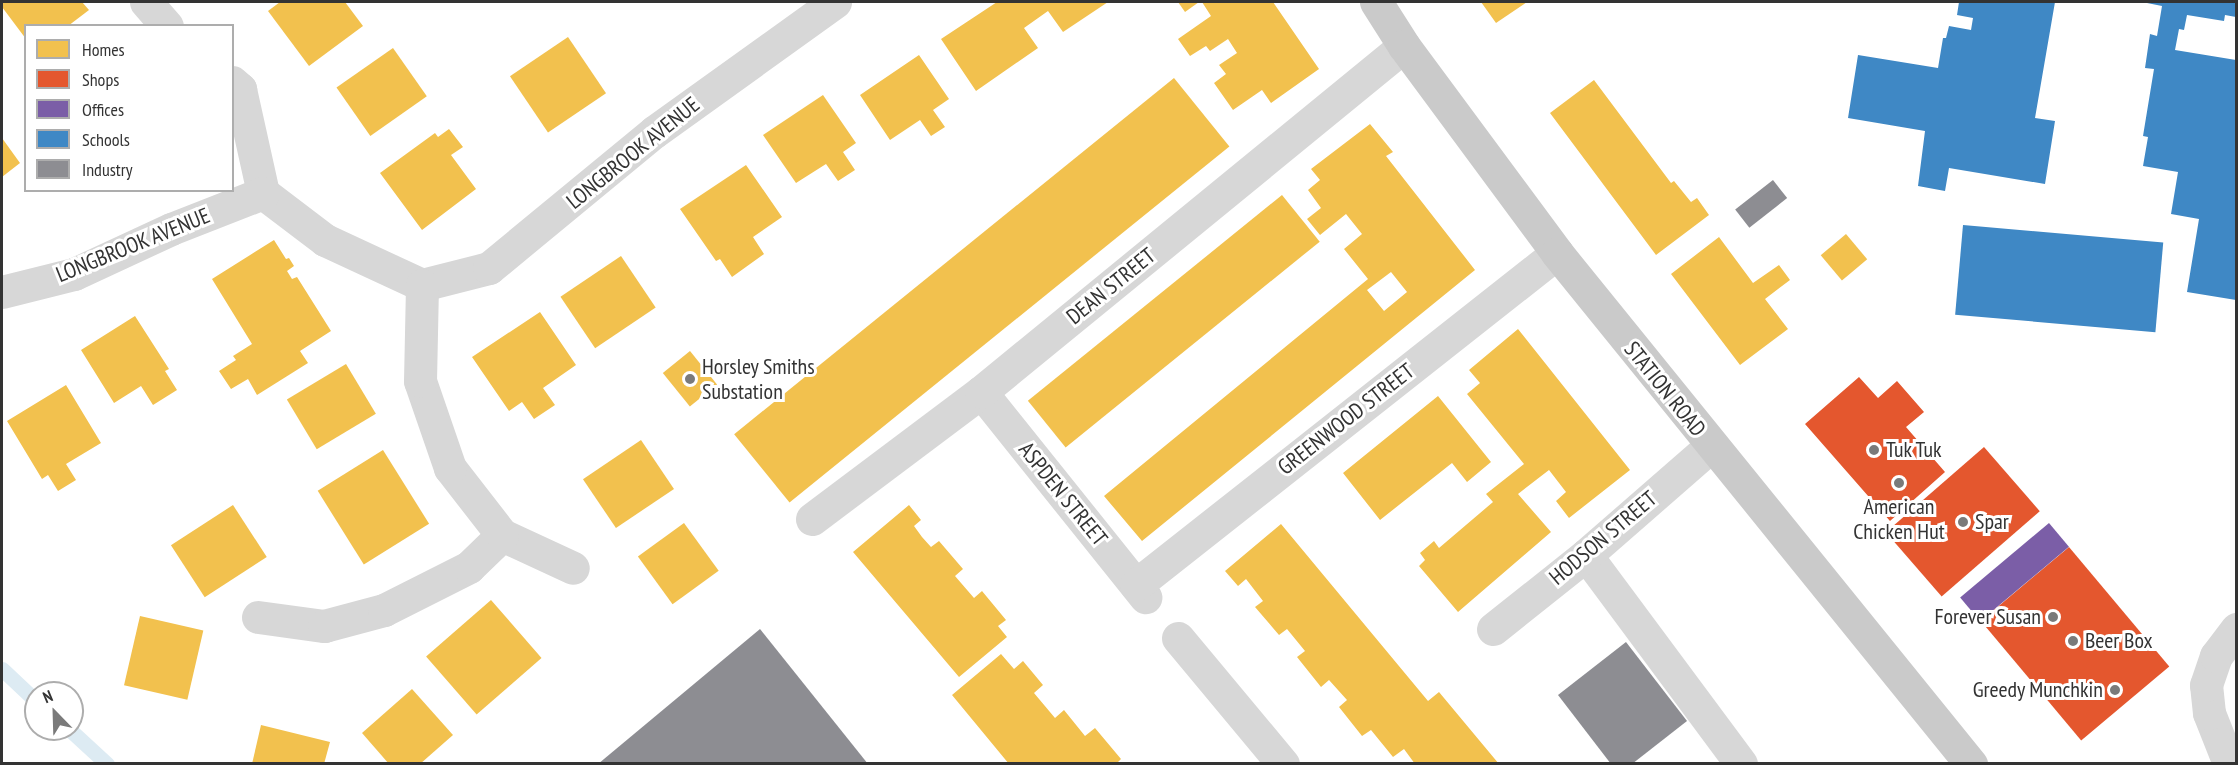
<!DOCTYPE html>
<html>
<head>
<meta charset="utf-8">
<style>
	body { margin:0 }
	#map { position:relative; width:2238px; height:765px; overflow:hidden; background:#fff; font-family:"PT Sans Narrow",sans-serif }
	div>[style] { position:absolute }
	[style*='--x'] { left:calc(var(--x)*1px); top:calc(var(--y)*1px); width:calc(var(--w)*1px); rotate:calc(var(--a)*1deg) }
	.homes>* { inset:0; background:#f2c14e; transform-origin:0 0 }
	.shops>* { inset:0; background:#e4572e; transform-origin:0 0 }
	.offices>* { inset:0; background:#7b5ea7; transform-origin:0 0 }
	.schools>* { inset:0; background:#3f88c5; transform-origin:0 0 }
	.industry>* { inset:0; background:#8d8d92; transform-origin:0 0 }
	.stream>* { height:15px; margin:-7.5px; padding:0 7.5px; transform-origin:7.5px; border-radius:7.5px; background:#ddebf3 }
	.minor>* { height:33px; margin:-16.5px; padding:0 16.5px; transform-origin:16.5px; border-radius:16.5px; background:#d7d7d7 }
	.major>* { height:33px; margin:-16.5px; padding:0 16.5px; transform-origin:16.5px; border-radius:16.5px; background:#cacaca }
	.dots>* { width:16px; height:16px; translate:-50% -50%; box-sizing:border-box; border:3px solid #fff; border-radius:50% }
	span { translate:-50% -50%; white-space:nowrap; text-align:center; line-height:1.15; -webkit-text-stroke:6px #fff; paint-order:stroke }
	.street-label { font-size:22px; color:#333 }
	.poi-label { font-size:22px; color:#333 }
	.left { translate:0 -50%; text-align:left }
	.right { translate:-100% -50%; text-align:right }
	.frame { position:absolute; inset:0; border:3px solid #333; pointer-events:none }
	.legend { position:absolute; left:24px; top:24px; width:210px; height:168px; box-sizing:border-box; background:#fff; border:2px solid #adadad; margin:0; padding:8px 10px; list-style:none; font-size:18px; color:#333 }
	.legend li { display:flex; align-items:center; gap:12px; height:30px }
	.legend b { width:30px; border:2px solid #adadad }
	.north { position:absolute; left:24px; top:681px; width:60px; height:60px; box-sizing:border-box; background:#fff; border:2px solid #adadad; border-radius:50%; rotate:337deg; font-size:16px; font-weight:700; line-height:24px; text-align:center; color:#333 }
	.north::after { content:''; display:block; margin:auto; width:21px; height:27px; background:#7a7a7a; clip-path:polygon(50% 0,100% 100%,50% 72%,0 100%) }
</style>
</head>
<body>
<div id="map">
	<div class="homes">
		<i style="clip-path:polygon(2px 2px,82px 2px,89px 10px,68px 26px,26px 26px,26px 39px,2px 7px)"></i>
		<i style="clip-path:polygon(280px 2px,345px 2px,363px 26px,309px 66px,268px 11px)"></i>
		<i style="clip-path:polygon(997px 2px,1108px 2px,1063px 32px,1048px 11px,1024px 28px,1038px 48px,976px 91px,941px 39px)"></i>
		<i style="clip-path:polygon(1178px 2px,1199px 2px,1185px 12px)"></i>
		<i style="clip-path:polygon(1202px 2px,1273px 2px,1319px 69px,1271px 103px,1262px 90px,1233px 110px,1214px 83px,1226px 74px,1219px 65px,1237px 53px,1228px 39px,1210px 51px,1206px 46px,1190px 56px,1178px 39px,1211px 16px)"></i>
		<i style="clip-path:polygon(1481px 2px,1527px 2px,1496px 23px)"></i>
		<i style="left:568px;top:37px;width:68px;height:70px;rotate:56deg"></i>
		<i style="left:393px;top:48px;width:59px;height:69px;rotate:55deg"></i>
		<i style="clip-path:polygon(919px 55px,949px 99px,933px 110px,945px 127px,931px 136px,920px 120px,890px 140px,860px 95px)"></i>
		<i style="left:1174px;top:78px;width:88px;height:566px;rotate:51deg"></i>
		<i style="clip-path:polygon(1594px 80px,1671px 183px,1674px 181px,1691px 202px,1697px 198px,1709px 215px,1656px 255px,1550px 113px)"></i>
		<i style="clip-path:polygon(823px 95px,856px 143px,843px 152px,855px 170px,838px 181px,826px 164px,796px 183px,763px 135px)"></i>
		<i style="clip-path:polygon(evenodd,1370px 124px,1393px 152px,1386px 156px,1475px 270px,1142px 541px,1104px 496px,1368px 279px,1344px 249px,1362px 234px,1346px 214px,1320px 235px,1307px 219px,1321px 208px,1308px 190px,1320px 180px,1311px 169px,1370px 124px,1391px 272px,1407px 292px,1384px 311px,1367px 290px,1391px 272px)"></i>
		<i style="clip-path:polygon(449px 129px,463px 147px,451px 155px,476px 189px,422px 230px,380px 173px,435px 133px,438px 137px)"></i>
		<i style="clip-path:polygon(2px 138px,20px 163px,2px 177px)"></i>
		<i style="clip-path:polygon(746px 165px,782px 217px,753px 237px,764px 254px,732px 277px,720px 259px,716px 261px,680px 209px)"></i>
		<i style="left:1282px;top:195px;width:60px;height:327px;rotate:51deg"></i>
		<i style="left:1846px;top:234px;width:33px;height:33px;rotate:50deg"></i>
		<i style="clip-path:polygon(1719px 237px,1753px 283px,1779px 265px,1790px 280px,1765px 299px,1788px 329px,1740px 365px,1671px 274px)"></i>
		<i style="clip-path:polygon(274px 240px,286px 259px,289px 258px,294px 266px,287px 271px,292px 279px,297px 277px,331px 331px,300px 351px,308px 363px,257px 395px,248px 379px,231px 389px,219px 371px,236px 360px,233px 356px,252px 344px,212px 279px)"></i>
		<i style="left:621px;top:256px;width:62px;height:73px;rotate:56deg"></i>
		<i style="clip-path:polygon(540px 312px,576px 365px,543px 388px,555px 405px,534px 419px,522px 402px,509px 411px,472px 357px)"></i>
		<i style="clip-path:polygon(135px 316px,169px 369px,165px 371px,177px 390px,153px 405px,141px 386px,114px 403px,81px 350px)"></i>
		<i style="clip-path:polygon(1518px 329px,1630px 470px,1569px 518px,1556px 501px,1566px 492px,1549px 470px,1518px 494px,1551px 532px,1458px 612px,1419px 566px,1425px 560px,1420px 553px,1434px 541px,1439px 548px,1493px 502px,1486px 494px,1524px 464px,1467px 394px,1480px 383px,1469px 370px)"></i>
		<i style="left:690px;top:351px;width:43px;height:35px;rotate:51deg"></i>
		<i style="left:346px;top:364px;width:58px;height:69px;rotate:59deg"></i>
		<i style="clip-path:polygon(66px 385px,101px 443px,66px 464px,76px 480px,58px 491px,48px 475px,42px 479px,7px 421px)"></i>
		<i style="clip-path:polygon(1438px 396px,1491px 462px,1467px 482px,1452px 463px,1380px 520px,1343px 473px)"></i>
		<i style="left:641px;top:440px;width:59px;height:70px;rotate:56deg"></i>
		<i style="left:383px;top:450px;width:87px;height:77px;rotate:58deg"></i>
		<i style="left:233px;top:505px;width:62px;height:74px;rotate:57deg"></i>
		<i style="clip-path:polygon(909px 505px,921px 520px,914px 526px,922px 537px,931px 547px,939px 541px,963px 569px,955px 576px,974px 598px,982px 591px,1006px 620px,998px 626px,1007px 637px,959px 677px,853px 552px)"></i>
		<i style="left:684px;top:523px;width:59px;height:57px;rotate:54deg"></i>
		<i style="clip-path:polygon(1281px 524px,1428px 701px,1439px 692px,1499px 764px,1415px 764px,1404px 749px,1393px 757px,1371px 730px,1362px 736px,1339px 707px,1347px 700px,1329px 680px,1321px 687px,1297px 657px,1305px 651px,1287px 629px,1279px 635px,1255px 607px,1263px 601px,1246px 579px,1238px 586px,1225px 571px)"></i>
		<i style="left:491px;top:600px;width:77px;height:86px;rotate:49deg"></i>
		<i style="left:140px;top:616px;width:65px;height:71px;rotate:13deg"></i>
		<i style="clip-path:polygon(1001px 654px,1014px 669px,1023px 661px,1043px 685px,1034px 693px,1055px 718px,1064px 710px,1085px 736px,1095px 728px,1121px 759px,1116px 764px,1009px 764px,952px 695px)"></i>
		<i style="clip-path:polygon(412px 689px,453px 735px,420px 764px,389px 764px,362px 733px)"></i>
		<i style="clip-path:polygon(261px 725px,330px 742px,324px 764px,252px 764px)"></i>
	</div>
	<div class="shops">
		<i style="clip-path:polygon(1859px 377px,1878px 398px,1897px 381px,1924px 412px,1906px 427px,1945px 472px,1890px 521px,1805px 424px)"></i>
		<i style="left:1984px;top:447px;width:85px;height:130px;rotate:49deg"></i>
		<i style="left:2069px;top:547px;width:156px;height:115px;rotate:50deg"></i>
	</div>
	<div class="offices">
		<i style="left:2049px;top:523px;width:31px;height:116px;rotate:50deg"></i>
	</div>
	<div class="schools">
		<i style="clip-path:polygon(1959px 2px,2055px 2px,2035px 118px,2055px 121px,2045px 184px,1949px 168px,1945px 191px,1918px 186px,1925px 131px,1848px 118px,1858px 55px,1938px 68px,1943px 38px,1946px 38px,1949px 26px,1971px 30px,1973px 18px,1957px 15px)"></i>
		<i style="clip-path:polygon(2142px 2px,2236px 2px,2236px 17px,2225px 15px,2224px 21px,2187px 15px,2184px 30px,2179px 29px,2175px 50px,2236px 60px,2236px 300px,2187px 292px,2199px 219px,2171px 214px,2178px 172px,2143px 166px,2148px 137px,2143px 136px,2154px 69px,2145px 68px,2150px 34px,2157px 36px,2162px 6px)"></i>
		<i style="left:1963px;top:225px;width:201px;height:90px;rotate:5deg"></i>
	</div>
	<div class="industry">
		<i style="left:1773px;top:180px;width:23px;height:48px;rotate:52deg"></i>
		<i style="clip-path:polygon(760px 629px,868px 764px,598px 764px)"></i>
		<i style="clip-path:polygon(1626px 642px,1687px 721px,1632px 764px,1611px 764px,1558px 695px)"></i>
	</div>
	<div class="stream">
		<i style="--x:2;--y:669;--w:47;--a:43.3"></i>
		<i style="--x:69;--y:729;--w:52;--a:42.6"></i>
	</div>
	<div class="minor">
		<i style="--x:146;--y:2;--w:32;--a:49"></i>
		<i style="--x:232;--y:82;--w:11;--a:41"></i>
		<i style="--x:240;--y:89;--w:107;--a:77.5"></i>
		<i style="--x:263;--y:193;--w:78;--a:37.2"></i>
		<i style="--x:325;--y:240;--w:107;--a:24.9"></i>
		<i style="--x:422;--y:285;--w:69;--a:-14.2"></i>
		<i style="--x:489;--y:268;--w:214;--a:-39.5"></i>
		<i style="--x:654;--y:132;--w:223;--a:-35.7"></i>
		<i style="--x:2;--y:292;--w:74;--a:-14"></i>
		<i style="--x:74;--y:274;--w:107;--a:-24.9"></i>
		<i style="--x:171;--y:229;--w:99;--a:-21.4"></i>
		<i style="--x:981;--y:392;--w:263;--a:51.3"></i>
		<i style="--x:812;--y:519;--w:211;--a:-36.9"></i>
		<i style="--x:981;--y:392;--w:546;--a:-39.28"></i>
		<i style="--x:502;--y:535;--w:78;--a:24.9"></i>
		<i style="--x:1586;--y:555;--w:260;--a:53.4"></i>
		<i style="--x:1136;--y:585;--w:536;--a:-38.26"></i>
		<i style="--x:258;--y:617;--w:67;--a:7.8"></i>
		<i style="--x:324;--y:626;--w:62;--a:-14.9"></i>
		<i style="--x:384;--y:610;--w:95;--a:-26.8"></i>
		<i style="--x:469;--y:567;--w:46;--a:-44.1"></i>
		<i style="--x:502;--y:535;--w:85;--a:-127.8"></i>
		<i style="--x:450;--y:468;--w:92;--a:-109"></i>
		<i style="--x:420;--y:381;--w:96;--a:-88.8"></i>
		<i style="--x:1493;--y:629;--w:119;--a:-38.5"></i>
		<i style="--x:1586;--y:555;--w:166;--a:-41.1"></i>
		<i style="--x:1178;--y:638;--w:164;--a:50.2"></i>
		<i style="--x:2226;--y:756;--w:46;--a:-111.6"></i>
		<i style="--x:2209;--y:713;--w:28;--a:-96"></i>
		<i style="--x:2206;--y:685;--w:31;--a:-71"></i>
		<i style="--x:2216;--y:656;--w:34;--a:-53"></i>
	</div>
	<div class="major">
		<i style="--x:1376;--y:2;--w:52;--a:57.5"></i>
		<i style="--x:1404;--y:46;--w:257;--a:53.5"></i>
		<i style="--x:1557;--y:253;--w:658;--a:50.99"></i>
	</div>
	<div class="dots">
		<i style="left:690px;top:379px;background:#7a7a7a"></i>
		<i style="left:1874px;top:450px;background:#7a7a7a"></i>
		<i style="left:1899px;top:483px;background:#7a7a7a"></i>
		<i style="left:1963px;top:522px;background:#7a7a7a"></i>
		<i style="left:2053px;top:617px;background:#7a7a7a"></i>
		<i style="left:2073px;top:641px;background:#7a7a7a"></i>
		<i style="left:2115px;top:690px;background:#7a7a7a"></i>
	</div>
	<div class="street-label">
		<span style="left:633px;top:153px;rotate:-39deg">LONGBROOK AVENUE</span>
		<span style="left:133px;top:245px;rotate:-22deg">LONGBROOK AVENUE</span>
		<span style="left:1111px;top:286px;rotate:-39deg">DEAN STREET</span>
		<span style="left:1665px;top:389px;rotate:51deg">STATION ROAD</span>
		<span style="left:1346px;top:419px;rotate:-38deg">GREENWOOD STREET</span>
		<span style="left:1063px;top:494px;rotate:51deg">ASPDEN STREET</span>
		<span style="left:1603px;top:538px;rotate:-40deg">HODSON STREET</span>
	</div>
	<div class="poi-label">
		<span class="left" style="left:702px;top:379px">Horsley Smiths<br>Substation</span>
		<span class="left" style="left:1886px;top:450px">Tuk Tuk</span>
		<span style="left:1899px;top:519px">American<br>Chicken Hut</span>
		<span class="left" style="left:1975px;top:522px">Spar</span>
		<span class="right" style="left:2041px;top:617px">Forever Susan</span>
		<span class="left" style="left:2085px;top:641px">Beer Box</span>
		<span class="right" style="left:2103px;top:690px">Greedy Munchkin</span>
	</div>
	<div class="frame"></div>
	<ul class="legend">
	<li><b style="height:16px;background:#f2c14e"></b>Homes</li>
	<li><b style="height:16px;background:#e4572e"></b>Shops</li>
	<li><b style="height:16px;background:#7b5ea7"></b>Offices</li>
	<li><b style="height:16px;background:#3f88c5"></b>Schools</li>
	<li><b style="height:16px;background:#8d8d92"></b>Industry</li>
	</ul>
	<div class="north">N</div>
</div>
</body>
</html>
